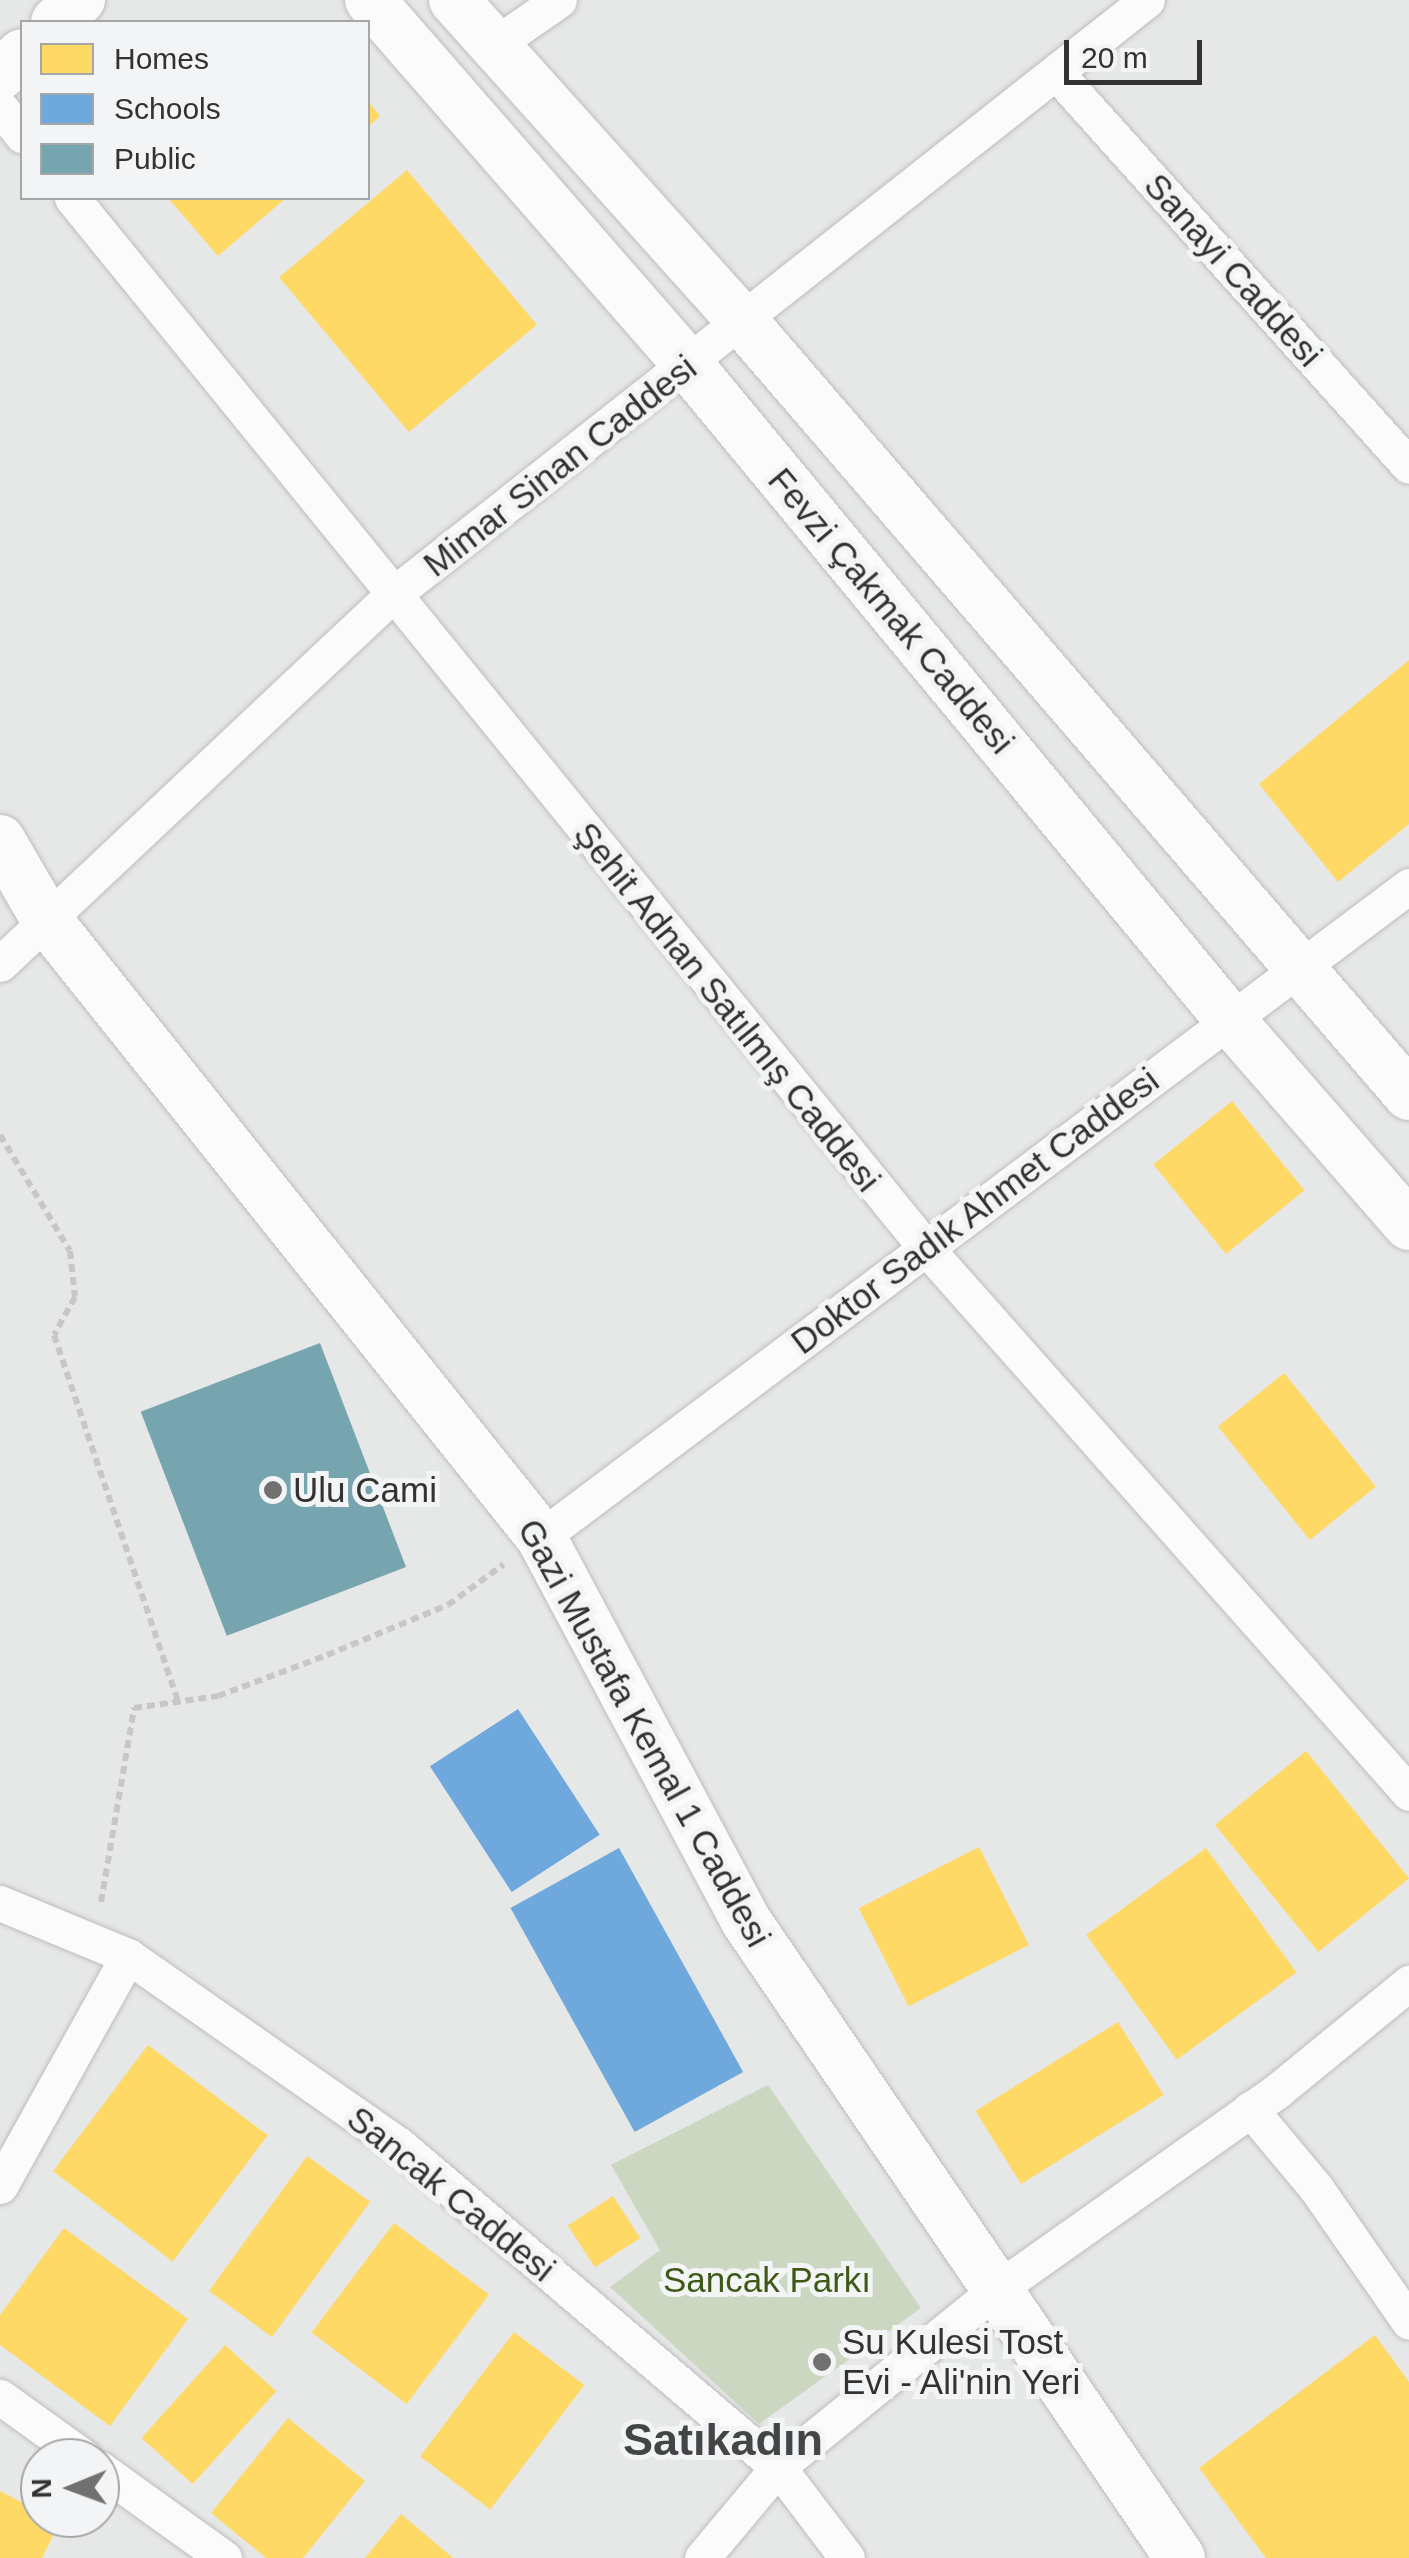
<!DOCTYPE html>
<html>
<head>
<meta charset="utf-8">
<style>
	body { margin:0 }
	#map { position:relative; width:1409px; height:2558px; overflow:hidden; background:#e6e7e7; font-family:Arial,sans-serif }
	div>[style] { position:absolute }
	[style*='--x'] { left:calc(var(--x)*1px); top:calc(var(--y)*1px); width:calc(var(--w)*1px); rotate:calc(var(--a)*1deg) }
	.green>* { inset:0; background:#ccd7c2 }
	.homes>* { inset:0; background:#ffd966; transform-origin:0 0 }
	.schools>* { inset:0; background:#6fa8dc; transform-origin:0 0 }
	.public>* { inset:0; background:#76a5af; transform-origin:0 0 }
	.path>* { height:6px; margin-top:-3px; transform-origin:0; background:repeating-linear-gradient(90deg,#c7c7c7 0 8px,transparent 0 13px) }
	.roads { filter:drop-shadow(0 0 2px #bcbdbd) drop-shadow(0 0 2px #bcbdbd) }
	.street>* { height:35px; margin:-17.5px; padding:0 17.5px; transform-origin:17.5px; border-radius:17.5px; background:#fbfbfb }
	.secondary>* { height:50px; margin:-25px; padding:0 25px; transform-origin:25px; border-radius:25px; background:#fbfbfb }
	.dots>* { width:28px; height:28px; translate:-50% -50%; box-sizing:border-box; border:5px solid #f2f4f5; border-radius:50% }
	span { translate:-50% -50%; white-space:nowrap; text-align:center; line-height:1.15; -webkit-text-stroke:10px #f2f4f5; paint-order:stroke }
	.street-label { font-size:35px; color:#323233 }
	.poi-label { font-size:35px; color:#323233 }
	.left { translate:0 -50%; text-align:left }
	.park-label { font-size:35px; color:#3e5916 }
	.district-label { font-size:45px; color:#444546; font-weight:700 }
	.legend { position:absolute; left:20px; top:20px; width:350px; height:180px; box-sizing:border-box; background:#f2f4f5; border:2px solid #a5a6a7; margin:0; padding:12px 18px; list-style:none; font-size:30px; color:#323233 }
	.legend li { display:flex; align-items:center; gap:20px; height:50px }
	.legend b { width:50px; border:2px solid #a5a6a7 }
	.north { position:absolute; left:20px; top:2438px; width:100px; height:100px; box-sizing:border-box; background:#f2f4f5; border:2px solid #a5a6a7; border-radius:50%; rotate:269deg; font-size:28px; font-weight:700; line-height:40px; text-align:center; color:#323233 }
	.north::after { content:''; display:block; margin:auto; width:35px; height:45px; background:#717172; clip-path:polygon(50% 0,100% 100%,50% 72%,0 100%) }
	.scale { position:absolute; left:1064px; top:40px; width:138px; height:45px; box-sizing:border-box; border:5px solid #323233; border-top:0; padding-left:12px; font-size:30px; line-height:35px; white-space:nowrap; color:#323233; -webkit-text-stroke:8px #f2f4f5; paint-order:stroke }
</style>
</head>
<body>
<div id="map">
	<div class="green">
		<i style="clip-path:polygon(768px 2085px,921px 2308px,759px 2424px,610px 2287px,660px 2250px,611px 2165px)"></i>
	</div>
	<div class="homes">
		<i style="clip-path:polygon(368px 101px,380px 116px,368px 127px)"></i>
		<i style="left:407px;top:170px;width:202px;height:167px;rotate:50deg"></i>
		<i style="clip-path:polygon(168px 198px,286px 198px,218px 256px)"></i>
		<i style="clip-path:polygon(1409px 660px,1409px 824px,1338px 882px,1259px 784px)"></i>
		<i style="left:1232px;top:1101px;width:115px;height:101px;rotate:51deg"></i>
		<i style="left:1284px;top:1373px;width:146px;height:85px;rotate:51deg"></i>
		<i style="left:1306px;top:1751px;width:164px;height:117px;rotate:51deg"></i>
		<i style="left:979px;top:1847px;width:110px;height:135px;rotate:63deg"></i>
		<i style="left:1206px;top:1848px;width:154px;height:148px;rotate:54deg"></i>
		<i style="left:1118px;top:2022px;width:86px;height:168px;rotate:58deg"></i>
		<i style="left:148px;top:2045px;width:150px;height:158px;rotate:37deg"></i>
		<i style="left:307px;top:2156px;width:78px;height:167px;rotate:36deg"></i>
		<i style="left:613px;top:2196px;width:50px;height:54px;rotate:57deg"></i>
		<i style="left:394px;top:2223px;width:119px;height:137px;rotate:37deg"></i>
		<i style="clip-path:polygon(64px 2228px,188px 2319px,110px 2426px,0 2345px,0 2315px)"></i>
		<i style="left:514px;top:2332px;width:88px;height:156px;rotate:37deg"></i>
		<i style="clip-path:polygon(1375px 2335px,1409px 2382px,1409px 2558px,1266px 2558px,1199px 2468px)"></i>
		<i style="left:225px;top:2345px;width:69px;height:125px;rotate:42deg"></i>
		<i style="clip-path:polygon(288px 2418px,365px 2481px,303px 2558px,266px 2558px,211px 2513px)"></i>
		<i style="clip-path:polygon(0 2491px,40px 2512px,40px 2518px,60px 2522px,42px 2558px,0 2558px)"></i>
		<i style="clip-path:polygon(401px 2514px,453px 2558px,365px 2558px)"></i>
	</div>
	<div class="schools">
		<i style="left:518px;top:1709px;width:150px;height:105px;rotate:57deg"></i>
		<i style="left:619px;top:1848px;width:256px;height:124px;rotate:61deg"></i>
	</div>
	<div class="public">
		<i style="left:320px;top:1343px;width:240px;height:192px;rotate:69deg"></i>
	</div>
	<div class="path">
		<i style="--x:0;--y:1135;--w:135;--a:58.9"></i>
		<i style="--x:70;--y:1251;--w:46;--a:83.8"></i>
		<i style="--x:75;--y:1297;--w:43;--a:118.9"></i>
		<i style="--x:54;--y:1335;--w:387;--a:71.3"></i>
		<i style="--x:101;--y:1902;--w:197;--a:-80.3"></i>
		<i style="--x:134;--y:1708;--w:85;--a:-8.1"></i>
		<i style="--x:218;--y:1696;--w:116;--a:-20.6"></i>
		<i style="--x:327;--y:1655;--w:131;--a:-22.5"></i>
		<i style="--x:448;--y:1605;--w:69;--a:-36.2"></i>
	</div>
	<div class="roads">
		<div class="street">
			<i style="--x:494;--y:45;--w:79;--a:-34.7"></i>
			<i style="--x:1058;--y:75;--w:525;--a:48.09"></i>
			<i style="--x:0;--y:107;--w:36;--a:52"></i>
			<i style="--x:72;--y:198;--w:1353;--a:50.88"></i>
			<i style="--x:926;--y:1248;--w:728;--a:48.45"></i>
			<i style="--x:0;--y:964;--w:536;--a:-43.26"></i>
			<i style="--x:390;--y:597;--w:964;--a:-38.26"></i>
			<i style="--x:541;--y:1537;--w:1085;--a:-36.87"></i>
			<i style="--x:0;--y:1903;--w:139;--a:22.5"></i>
			<i style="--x:128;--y:1956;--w:330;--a:34.9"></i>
			<i style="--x:399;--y:2145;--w:497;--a:40.4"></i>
			<i style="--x:778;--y:2467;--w:114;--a:52.8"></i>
			<i style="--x:1250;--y:2109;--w:103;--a:50.1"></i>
			<i style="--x:1316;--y:2188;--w:163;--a:55.2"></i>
			<i style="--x:0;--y:2186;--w:263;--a:-60.9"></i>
			<i style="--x:0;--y:2397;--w:105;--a:35.7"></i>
			<i style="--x:100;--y:2469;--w:153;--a:35.7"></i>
			<i style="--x:702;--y:2558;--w:119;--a:-50.1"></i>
			<i style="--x:778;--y:2467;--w:281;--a:-39.1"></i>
			<i style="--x:996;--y:2290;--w:344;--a:-35.3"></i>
			<i style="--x:1277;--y:2091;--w:171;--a:-39.3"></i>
		</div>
		<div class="secondary">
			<i style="--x:370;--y:0;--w:486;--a:48.9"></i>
			<i style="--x:689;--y:366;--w:849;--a:50.4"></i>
			<i style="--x:1230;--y:1020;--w:272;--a:48.9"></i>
			<i style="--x:454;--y:0;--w:434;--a:48.1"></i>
			<i style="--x:744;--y:323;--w:1019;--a:49.26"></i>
			<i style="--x:56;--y:22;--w:33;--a:-43"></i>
			<i style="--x:0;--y:75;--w:30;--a:-44"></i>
			<i style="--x:0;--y:840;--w:91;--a:59.8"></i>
			<i style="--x:46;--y:919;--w:792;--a:51.31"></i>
			<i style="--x:541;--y:1537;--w:435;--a:61.9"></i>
			<i style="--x:746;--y:1921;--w:771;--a:55.73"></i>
		</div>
	</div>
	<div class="dots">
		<i style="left:273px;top:1490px;background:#717172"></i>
		<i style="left:822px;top:2362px;background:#717172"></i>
	</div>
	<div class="street-label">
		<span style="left:1233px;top:270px;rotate:48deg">Sanayi Caddesi</span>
		<span style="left:560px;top:466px;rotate:-38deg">Mimar Sinan Caddesi</span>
		<span style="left:891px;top:611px;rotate:50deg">Fevzi Çakmak Caddesi</span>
		<span style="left:727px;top:1007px;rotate:51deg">Şehit Adnan Satılmış Caddesi</span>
		<span style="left:975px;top:1211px;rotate:-37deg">Doktor Sadık Ahmet Caddesi</span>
		<span style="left:644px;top:1733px;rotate:61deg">Gazi Mustafa Kemal 1 Caddesi</span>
		<span style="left:451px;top:2194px;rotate:39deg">Sancak Caddesi</span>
	</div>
	<div class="poi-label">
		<span class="left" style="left:293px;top:1490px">Ulu Cami</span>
		<span class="left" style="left:842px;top:2362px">Su Kulesi Tost<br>Evi - Ali'nin Yeri</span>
	</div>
	<div class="park-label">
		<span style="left:767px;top:2280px">Sancak Parkı</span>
	</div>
	<div class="district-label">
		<span style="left:723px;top:2440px">Satıkadın</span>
	</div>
	<ul class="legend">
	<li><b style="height:28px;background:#ffd966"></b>Homes</li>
	<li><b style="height:28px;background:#6fa8dc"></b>Schools</li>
	<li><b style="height:28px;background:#76a5af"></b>Public</li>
	</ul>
	<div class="north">N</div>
	<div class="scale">20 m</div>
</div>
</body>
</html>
